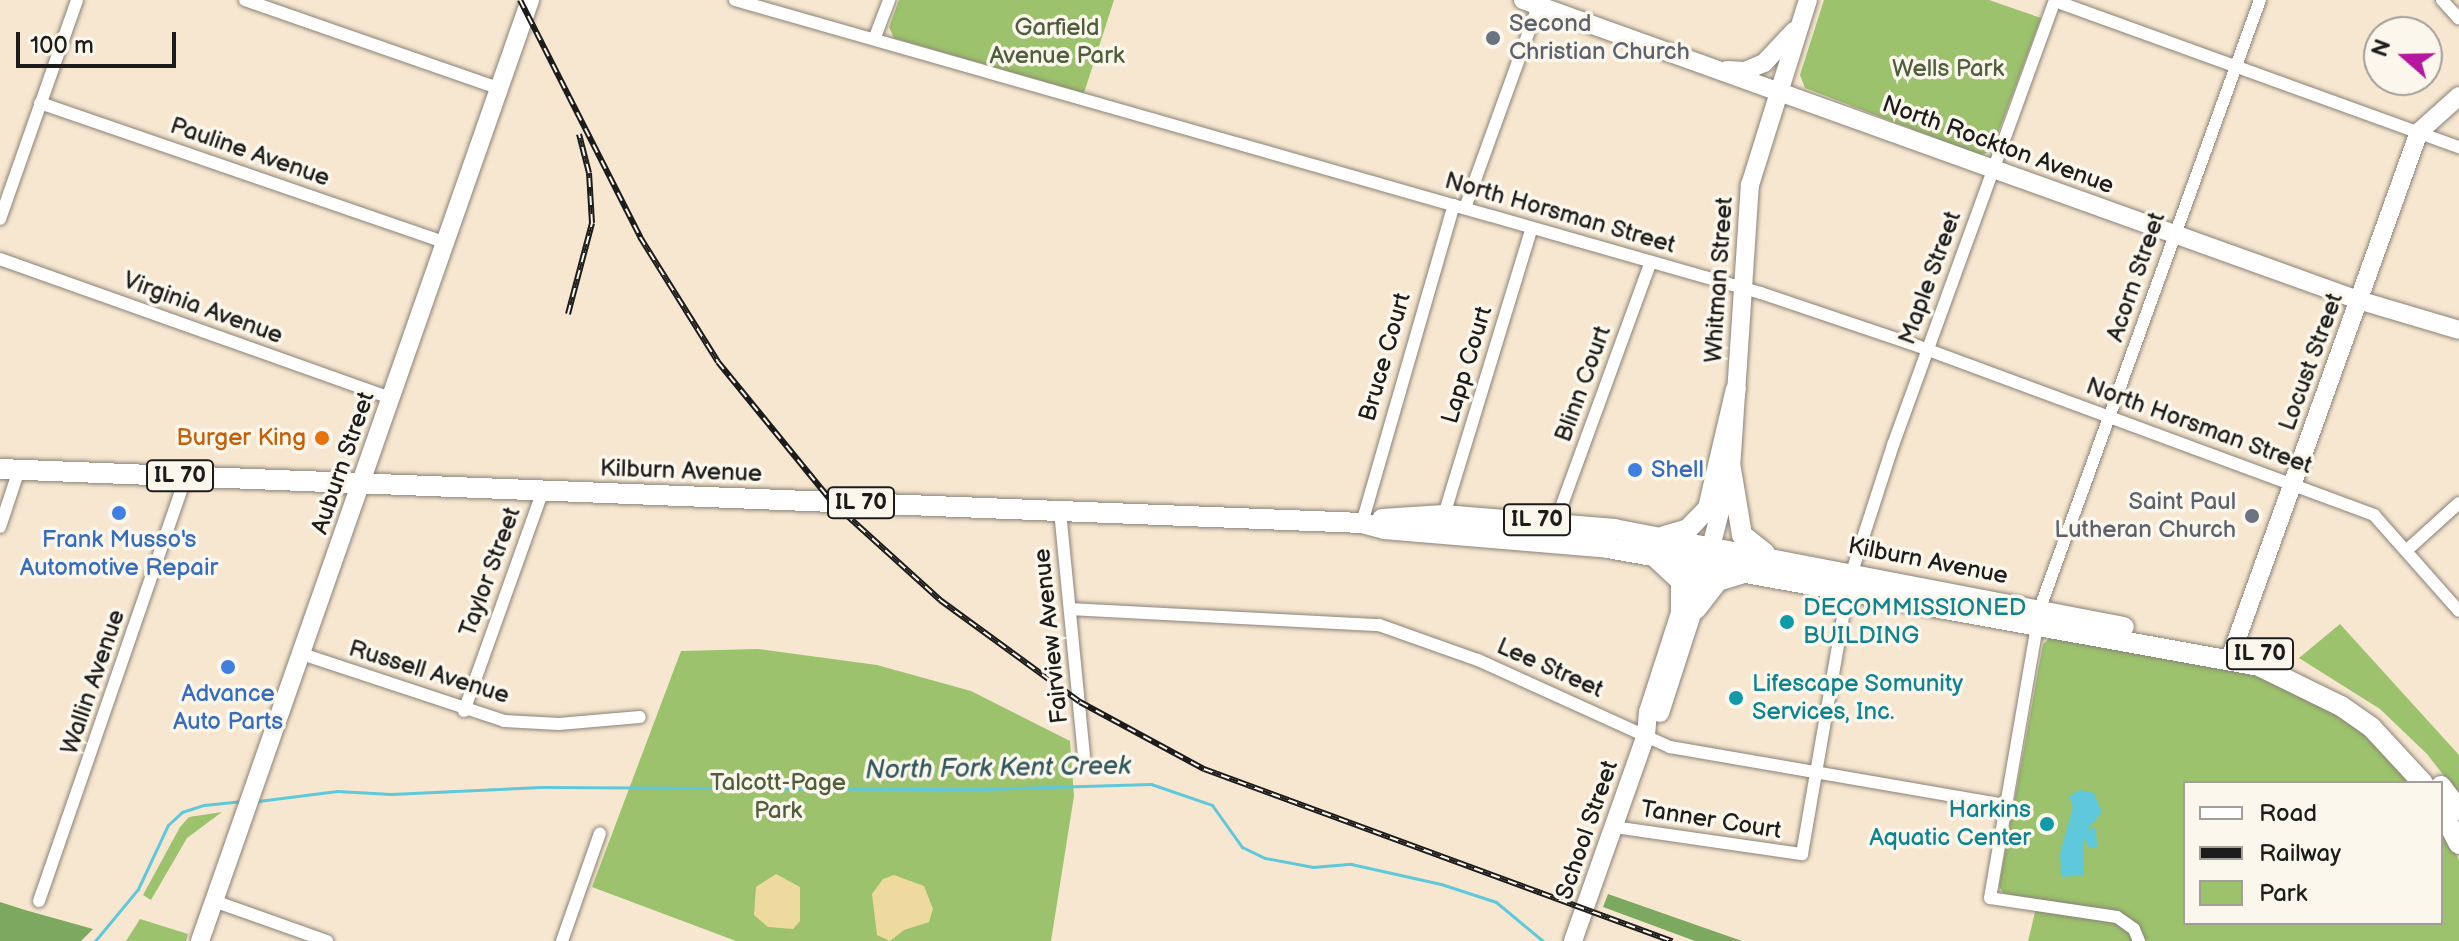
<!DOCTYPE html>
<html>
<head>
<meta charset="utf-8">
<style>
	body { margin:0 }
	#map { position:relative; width:2459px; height:941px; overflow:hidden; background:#f7e7d1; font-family:"Balsamiq Sans",sans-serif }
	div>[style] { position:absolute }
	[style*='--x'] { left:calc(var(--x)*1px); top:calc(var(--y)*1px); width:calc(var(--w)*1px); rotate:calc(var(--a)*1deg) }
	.green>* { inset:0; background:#9cc26d }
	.forest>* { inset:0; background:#7da860 }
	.sand>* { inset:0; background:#eeda9e }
	.water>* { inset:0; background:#5fc8da }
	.stream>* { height:3px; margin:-1.5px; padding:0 1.5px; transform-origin:1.5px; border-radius:1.5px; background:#5fc8da }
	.roads { filter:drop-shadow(0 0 2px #8a8276) drop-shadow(0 0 2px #8a8276) }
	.street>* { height:12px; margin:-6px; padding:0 6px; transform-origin:6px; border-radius:6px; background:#fff }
	.secondary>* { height:18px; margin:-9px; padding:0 9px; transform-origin:9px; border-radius:9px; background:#fff }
	.primary>* { height:20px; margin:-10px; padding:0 10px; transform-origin:10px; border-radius:10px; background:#fff }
	.rail>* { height:6px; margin-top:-3px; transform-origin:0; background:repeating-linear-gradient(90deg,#fbf7ec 0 9px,#1c1c1c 0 18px); box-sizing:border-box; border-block:2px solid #1c1c1c }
	.dots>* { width:22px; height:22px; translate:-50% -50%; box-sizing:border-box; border:4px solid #fbf7ec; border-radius:50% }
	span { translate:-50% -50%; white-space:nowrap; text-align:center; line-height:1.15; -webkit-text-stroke:7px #fbf7ec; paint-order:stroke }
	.shield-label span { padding:2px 6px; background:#fbf7ec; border:2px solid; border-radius:6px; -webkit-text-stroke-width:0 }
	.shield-label { font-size:22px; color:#1c1c1c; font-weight:700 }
	.worship-label { font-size:24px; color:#5b616d }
	.left { translate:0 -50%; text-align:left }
	.right { translate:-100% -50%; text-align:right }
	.park-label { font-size:24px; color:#4f5e3c }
	.street-label { font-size:24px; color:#1c1c1c }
	.food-label { font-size:24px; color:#c56008 }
	.shop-label { font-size:24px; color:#366cbe }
	.culture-label { font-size:24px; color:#0d838f }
	.water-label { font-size:26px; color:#33585e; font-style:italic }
	.legend { position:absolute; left:2183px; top:781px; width:260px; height:144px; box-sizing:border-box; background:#fbf7ec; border:2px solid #a29f99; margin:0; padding:10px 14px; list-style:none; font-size:24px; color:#1c1c1c }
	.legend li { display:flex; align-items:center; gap:16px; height:40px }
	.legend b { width:40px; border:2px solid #a29f99 }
	.north { position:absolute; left:2363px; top:16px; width:80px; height:80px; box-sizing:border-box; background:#fbf7ec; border:2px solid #a29f99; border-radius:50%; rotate:290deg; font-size:22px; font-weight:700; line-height:32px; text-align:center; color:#1c1c1c }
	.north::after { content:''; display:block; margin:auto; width:28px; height:36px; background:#b5179e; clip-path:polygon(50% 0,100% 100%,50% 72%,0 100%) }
	.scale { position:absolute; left:16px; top:32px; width:160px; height:36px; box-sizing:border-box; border:4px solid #1c1c1c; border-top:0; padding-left:10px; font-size:24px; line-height:28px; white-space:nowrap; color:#1c1c1c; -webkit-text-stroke:6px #fbf7ec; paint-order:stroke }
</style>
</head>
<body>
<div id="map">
	<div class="green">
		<i style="clip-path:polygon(899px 0,1114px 0,1084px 93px,894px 38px,889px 27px)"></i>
		<i style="clip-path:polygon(1824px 0,1989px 0,2041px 18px,1991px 152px,1980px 155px,1805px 88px,1800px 75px)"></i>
		<i style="clip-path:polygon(2340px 624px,2459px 755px,2459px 795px,2427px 754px,2380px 709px,2299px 658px)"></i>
		<i style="clip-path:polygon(2050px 638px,2246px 669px,2351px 721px,2415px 783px,2185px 783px,2185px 923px,2441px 923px,2441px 823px,2459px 860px,2459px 941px,2028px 941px,2038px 900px,2003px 893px,1999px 886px,2043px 644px)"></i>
		<i style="clip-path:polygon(758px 649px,877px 665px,971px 691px,1070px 741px,1074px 796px,1051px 941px,736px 941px,592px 887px,681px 651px)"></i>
		<i style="clip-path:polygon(222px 812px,187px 838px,151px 900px,143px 895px,180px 827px,189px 817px)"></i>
		<i style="clip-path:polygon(140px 919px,188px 934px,186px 941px,126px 941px)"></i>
	</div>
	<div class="forest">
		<i style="clip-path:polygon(1608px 894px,1742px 941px,1695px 941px,1603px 907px)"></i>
		<i style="clip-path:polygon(0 902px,25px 910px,93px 929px,81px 941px,0 941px)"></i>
	</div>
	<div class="sand">
		<i style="clip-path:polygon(776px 874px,800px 887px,800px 921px,793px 929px,768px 927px,754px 915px,756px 887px)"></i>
		<i style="clip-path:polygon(894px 875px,924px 886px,933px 909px,929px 922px,904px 930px,890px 941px,877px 935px,872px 894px,883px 879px)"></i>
	</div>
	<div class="water">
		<i style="clip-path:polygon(2080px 790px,2094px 793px,2102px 812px,2088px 829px,2096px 828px,2097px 847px,2089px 848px,2084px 839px,2084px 875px,2061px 877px,2060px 853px,2073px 807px,2069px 796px)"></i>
	</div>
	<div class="stream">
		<i style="--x:258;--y:801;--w:80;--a:-7.2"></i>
		<i style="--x:337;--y:791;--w:54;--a:3.2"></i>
		<i style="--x:391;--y:794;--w:150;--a:-2.7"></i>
		<i style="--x:541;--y:787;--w:441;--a:0.3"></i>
		<i style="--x:982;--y:789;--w:169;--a:-1.7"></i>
		<i style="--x:1151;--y:784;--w:65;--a:19"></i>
		<i style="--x:1212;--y:805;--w:52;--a:54.5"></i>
		<i style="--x:1242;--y:847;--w:25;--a:26"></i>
		<i style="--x:1265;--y:858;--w:49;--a:10.6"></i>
		<i style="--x:1313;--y:867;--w:38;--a:-5"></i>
		<i style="--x:1351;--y:864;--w:92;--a:12.5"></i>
		<i style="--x:1441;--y:884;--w:58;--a:18.1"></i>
		<i style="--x:1496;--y:902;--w:61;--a:39.7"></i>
		<i style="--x:95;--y:941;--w:67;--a:-50.4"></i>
		<i style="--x:138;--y:889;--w:71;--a:-64.9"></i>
		<i style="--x:168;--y:825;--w:19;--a:-43"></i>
		<i style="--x:182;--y:812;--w:23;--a:-18"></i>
		<i style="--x:204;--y:805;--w:39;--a:-6"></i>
	</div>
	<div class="roads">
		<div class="street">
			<i style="--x:245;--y:0;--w:270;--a:19.2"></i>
			<i style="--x:735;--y:0;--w:1067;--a:15.94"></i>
			<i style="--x:1761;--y:293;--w:159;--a:18.7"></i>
			<i style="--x:1912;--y:344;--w:493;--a:20.3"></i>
			<i style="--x:2374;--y:515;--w:128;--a:48.5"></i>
			<i style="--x:2442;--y:0;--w:25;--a:48"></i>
			<i style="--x:2055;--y:1;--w:430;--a:19.9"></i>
			<i style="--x:875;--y:37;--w:40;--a:-69"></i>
			<i style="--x:40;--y:103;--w:429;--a:19"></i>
			<i style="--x:1465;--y:208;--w:215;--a:-70.1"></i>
			<i style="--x:0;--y:219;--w:232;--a:-70.6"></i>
			<i style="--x:0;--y:259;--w:414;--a:19.6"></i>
			<i style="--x:1060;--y:511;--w:246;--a:84.4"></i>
			<i style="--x:1444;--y:515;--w:300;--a:-73"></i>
			<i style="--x:1556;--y:521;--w:276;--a:-69.9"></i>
			<i style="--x:1362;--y:523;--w:331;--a:-73.9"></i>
			<i style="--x:0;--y:527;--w:60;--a:-71.6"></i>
			<i style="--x:2407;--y:550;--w:70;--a:-42.1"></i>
			<i style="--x:1852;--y:572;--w:133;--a:-72.1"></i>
			<i style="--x:1893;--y:445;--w:474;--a:-70"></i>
			<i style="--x:1070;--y:609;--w:309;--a:3"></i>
			<i style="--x:1379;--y:625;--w:105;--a:19.5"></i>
			<i style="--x:1478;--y:660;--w:211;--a:24.4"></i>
			<i style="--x:1670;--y:747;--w:341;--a:9.8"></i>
			<i style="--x:302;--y:654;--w:213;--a:18.3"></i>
			<i style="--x:504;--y:721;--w:55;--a:3.1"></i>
			<i style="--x:559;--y:724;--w:81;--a:-4.9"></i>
			<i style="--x:464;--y:711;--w:232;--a:-70.3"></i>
			<i style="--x:1614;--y:827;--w:190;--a:8.2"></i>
			<i style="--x:1802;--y:854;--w:265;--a:-80.2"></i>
			<i style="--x:39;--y:901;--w:450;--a:-70.9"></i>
			<i style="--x:214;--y:901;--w:120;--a:19.5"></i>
			<i style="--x:562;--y:941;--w:114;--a:-70.6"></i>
			<i style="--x:2139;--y:941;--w:13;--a:-113"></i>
			<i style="--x:2134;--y:929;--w:21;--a:-145"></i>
			<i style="--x:2117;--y:917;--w:128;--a:-171.5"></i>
			<i style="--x:1990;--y:898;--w:294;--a:-80.2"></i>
			<i style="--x:2040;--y:608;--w:647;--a:-70.11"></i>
		</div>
		<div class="secondary">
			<i style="--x:1523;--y:0;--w:887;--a:19.76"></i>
			<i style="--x:2358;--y:300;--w:105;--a:16.5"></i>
			<i style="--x:1727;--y:70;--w:18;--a:3"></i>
			<i style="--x:1745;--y:71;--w:21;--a:-23"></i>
			<i style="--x:1764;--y:63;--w:44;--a:-46.8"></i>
			<i style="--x:2230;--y:658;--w:559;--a:-70.24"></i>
			<i style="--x:2419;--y:132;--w:54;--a:-42"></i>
			<i style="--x:1660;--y:713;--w:166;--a:-72.1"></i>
			<i style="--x:200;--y:941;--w:997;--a:-70.67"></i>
			<i style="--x:1573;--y:941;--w:219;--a:-70.5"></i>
			<i style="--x:1646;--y:735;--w:23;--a:-85"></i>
			<i style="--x:1648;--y:712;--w:157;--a:-72.1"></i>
			<i style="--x:1696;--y:563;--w:22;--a:-47"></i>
			<i style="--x:1711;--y:547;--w:81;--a:-75.6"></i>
			<i style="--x:1731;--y:469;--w:285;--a:-86.2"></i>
			<i style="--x:1750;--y:185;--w:194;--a:-72.6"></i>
		</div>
		<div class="primary">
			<i style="--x:0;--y:469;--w:1363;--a:2.27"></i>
			<i style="--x:1362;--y:523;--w:23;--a:15"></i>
			<i style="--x:1384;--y:529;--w:225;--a:4.8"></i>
			<i style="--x:1608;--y:548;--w:662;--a:10.27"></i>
			<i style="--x:2259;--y:666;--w:91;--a:26"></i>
			<i style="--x:2341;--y:706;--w:38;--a:35"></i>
			<i style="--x:2372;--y:728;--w:75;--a:47.2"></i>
			<i style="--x:1731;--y:469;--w:67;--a:80.5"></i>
			<i style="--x:1742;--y:535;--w:29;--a:38"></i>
			<i style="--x:1382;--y:519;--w:62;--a:-3.7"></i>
			<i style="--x:1444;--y:515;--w:171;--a:4.7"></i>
			<i style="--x:1614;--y:529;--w:519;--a:10.88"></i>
			<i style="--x:1664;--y:536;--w:25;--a:-16"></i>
			<i style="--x:1688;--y:529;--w:29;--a:-46"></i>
			<i style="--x:1708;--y:508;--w:122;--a:-76.8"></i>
			<i style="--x:1657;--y:559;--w:33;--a:43"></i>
			<i style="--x:1681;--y:581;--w:29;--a:90"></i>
			<i style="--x:1696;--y:609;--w:36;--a:-52"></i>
			<i style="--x:1718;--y:581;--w:24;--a:-17"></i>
			<i style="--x:2441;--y:786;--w:30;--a:53"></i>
			<i style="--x:2441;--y:809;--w:39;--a:63"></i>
		</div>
	</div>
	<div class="rail">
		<i style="--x:520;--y:0;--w:266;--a:63.1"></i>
		<i style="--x:640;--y:237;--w:147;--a:58"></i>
		<i style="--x:718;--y:362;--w:181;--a:50.8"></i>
		<i style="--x:832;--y:502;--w:146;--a:42.2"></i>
		<i style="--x:940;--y:600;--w:173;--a:36.1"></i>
		<i style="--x:1080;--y:702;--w:141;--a:28.4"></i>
		<i style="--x:1204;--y:769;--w:499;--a:20.2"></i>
		<i style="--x:568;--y:314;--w:94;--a:-75.2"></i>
		<i style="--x:592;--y:223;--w:50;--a:-93.4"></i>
		<i style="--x:589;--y:173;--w:40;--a:-104.4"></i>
	</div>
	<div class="dots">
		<i style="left:1493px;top:38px;background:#6b7280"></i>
		<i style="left:322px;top:438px;background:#e8710a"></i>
		<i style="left:1635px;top:470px;background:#3f7fe0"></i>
		<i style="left:119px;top:513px;background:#3f7fe0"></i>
		<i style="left:2252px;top:516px;background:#6b7280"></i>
		<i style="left:1787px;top:622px;background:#0f9aa8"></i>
		<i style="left:228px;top:667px;background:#3f7fe0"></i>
		<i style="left:1736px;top:698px;background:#0f9aa8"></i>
		<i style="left:2047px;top:824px;background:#0f9aa8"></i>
	</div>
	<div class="shield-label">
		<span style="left:180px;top:476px">IL 70</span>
		<span style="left:861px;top:503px">IL 70</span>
		<span style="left:1537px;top:520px">IL 70</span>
		<span style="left:2260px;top:654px">IL 70</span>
	</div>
	<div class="worship-label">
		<span class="left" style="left:1509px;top:38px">Second<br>Christian Church</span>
		<span class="right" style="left:2236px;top:516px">Saint Paul<br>Lutheran Church</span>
	</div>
	<div class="park-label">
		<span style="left:1057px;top:42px">Garfield<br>Avenue Park</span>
		<span style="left:1948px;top:69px">Wells Park</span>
		<span style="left:778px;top:797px">Talcott-Page<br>Park</span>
	</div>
	<div class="street-label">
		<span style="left:1998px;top:145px;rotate:20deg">North Rockton Avenue</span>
		<span style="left:250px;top:152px;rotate:19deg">Pauline Avenue</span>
		<span style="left:1560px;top:213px;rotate:16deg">North Horsman Street</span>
		<span style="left:2136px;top:277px;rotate:-71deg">Acorn Street</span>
		<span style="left:1930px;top:278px;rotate:-70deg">Maple Street</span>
		<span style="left:1719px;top:280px;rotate:-86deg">Whitman Street</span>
		<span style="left:203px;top:308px;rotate:20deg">Virginia Avenue</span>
		<span style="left:1385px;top:357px;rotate:-74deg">Bruce Court</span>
		<span style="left:2311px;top:362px;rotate:-70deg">Locust Street</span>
		<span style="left:1467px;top:365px;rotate:-73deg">Lapp Court</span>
		<span style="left:1583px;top:384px;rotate:-70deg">Blinn Court</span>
		<span style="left:2199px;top:426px;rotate:20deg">North Horsman Street</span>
		<span style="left:343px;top:463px;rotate:-71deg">Auburn Street</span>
		<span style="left:681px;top:471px;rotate:2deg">Kilburn Avenue</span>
		<span style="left:1928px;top:561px;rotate:11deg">Kilburn Avenue</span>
		<span style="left:490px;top:572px;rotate:-70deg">Taylor Street</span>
		<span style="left:1051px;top:636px;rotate:-96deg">Fairview Avenue</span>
		<span style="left:1550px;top:668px;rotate:24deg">Lee Street</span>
		<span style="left:429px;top:672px;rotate:17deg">Russell Avenue</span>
		<span style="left:93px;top:682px;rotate:-71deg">Wallin Avenue</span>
		<span style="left:1711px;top:820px;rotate:9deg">Tanner Court</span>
		<span style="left:1587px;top:830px;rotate:-71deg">School Street</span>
	</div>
	<div class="food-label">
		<span class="right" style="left:306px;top:438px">Burger King</span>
	</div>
	<div class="shop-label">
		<span class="left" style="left:1651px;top:470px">Shell</span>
		<span style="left:119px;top:554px">Frank Musso's<br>Automotive Repair</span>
		<span style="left:228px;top:708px">Advance<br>Auto Parts</span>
	</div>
	<div class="culture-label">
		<span class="left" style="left:1803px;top:622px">DECOMMISSIONED<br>BUILDING</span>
		<span class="left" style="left:1752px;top:698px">Lifescape Somunity<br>Services, Inc.</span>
		<span class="right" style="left:2031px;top:824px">Harkins<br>Aquatic Center</span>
	</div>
	<div class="water-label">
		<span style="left:998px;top:769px;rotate:-1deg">North Fork Kent Creek</span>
	</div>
	<ul class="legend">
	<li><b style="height:10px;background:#fff"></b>Road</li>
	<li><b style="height:10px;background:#1c1c1c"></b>Railway</li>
	<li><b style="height:22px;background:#9cc26d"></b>Park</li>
	</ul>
	<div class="north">N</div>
	<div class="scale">100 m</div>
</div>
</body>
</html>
